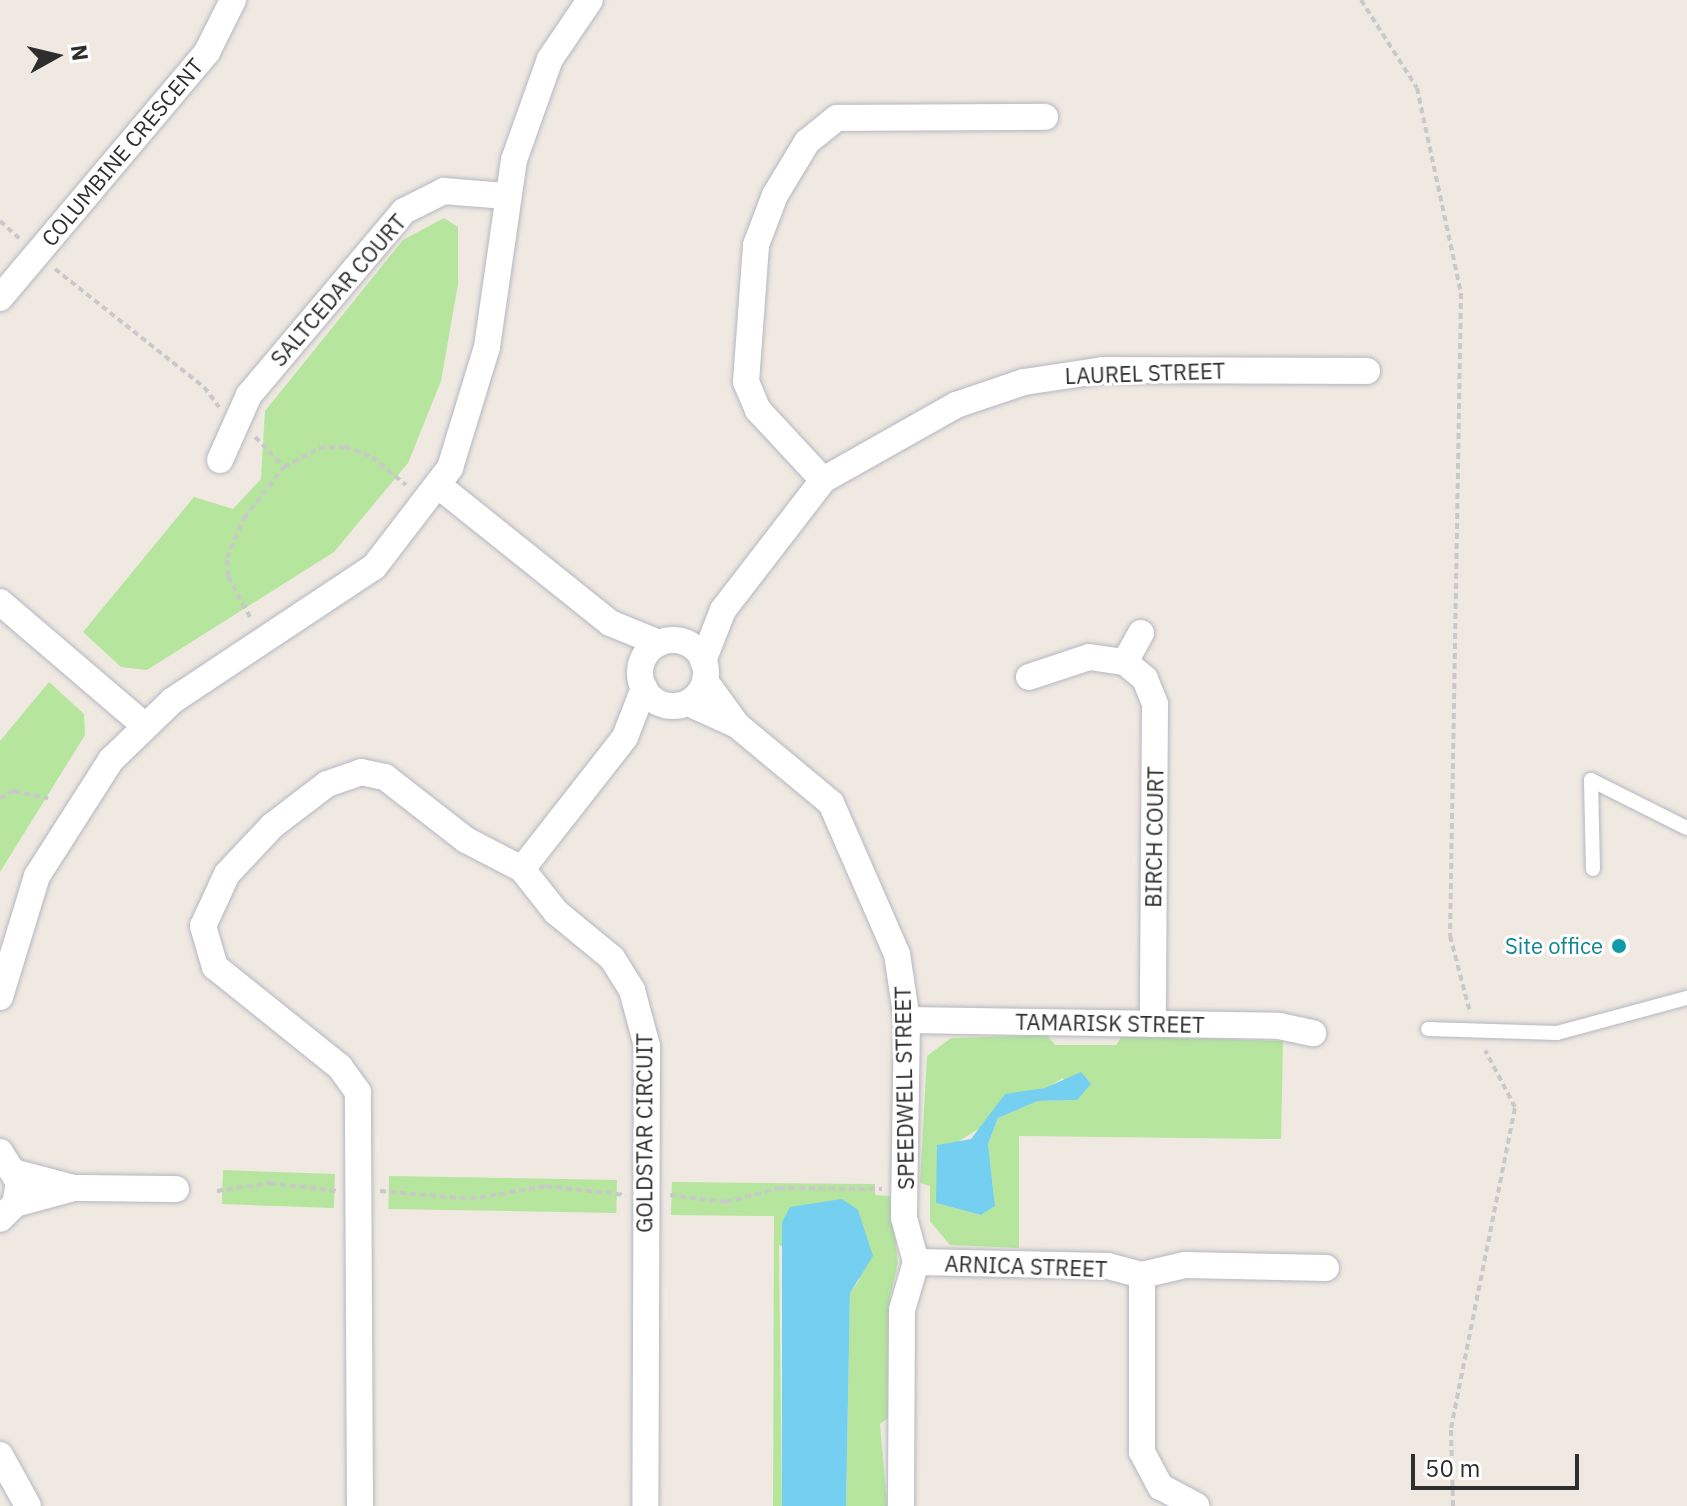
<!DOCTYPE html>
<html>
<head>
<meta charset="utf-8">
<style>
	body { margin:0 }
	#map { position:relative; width:1687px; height:1506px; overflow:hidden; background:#efe9e1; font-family:"IBM Plex Sans",sans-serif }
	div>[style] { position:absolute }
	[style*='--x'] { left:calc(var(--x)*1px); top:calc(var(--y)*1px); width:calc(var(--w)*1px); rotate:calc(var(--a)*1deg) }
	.green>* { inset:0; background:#b6e59e; transform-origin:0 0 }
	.water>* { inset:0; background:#75cff0 }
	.path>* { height:4px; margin-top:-2px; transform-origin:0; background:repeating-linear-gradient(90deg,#c9c9c9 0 6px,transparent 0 10px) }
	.roads { filter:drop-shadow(0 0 2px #b4b7c1) drop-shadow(0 0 2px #b4b7c1) }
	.service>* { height:14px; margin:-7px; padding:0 7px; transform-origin:7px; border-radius:7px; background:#fff }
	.minor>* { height:26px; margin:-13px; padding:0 13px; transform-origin:13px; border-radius:13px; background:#fff }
	.minor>.ring { margin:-13px; padding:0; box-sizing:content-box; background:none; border:26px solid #fff; border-radius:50% }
	.dots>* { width:22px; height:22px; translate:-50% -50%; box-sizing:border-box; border:4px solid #fff; border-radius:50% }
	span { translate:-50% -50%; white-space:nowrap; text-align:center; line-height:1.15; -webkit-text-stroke:6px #fff; paint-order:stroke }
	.street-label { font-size:22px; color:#2e2e2e }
	.culture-label { font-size:22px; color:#0d838f }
	.right { translate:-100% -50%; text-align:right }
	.north { position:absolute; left:16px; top:16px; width:80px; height:80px; -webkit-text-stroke:6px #fff; paint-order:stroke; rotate:82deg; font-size:22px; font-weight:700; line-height:32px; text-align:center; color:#2e2e2e }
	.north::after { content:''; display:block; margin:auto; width:28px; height:36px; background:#2e2e2e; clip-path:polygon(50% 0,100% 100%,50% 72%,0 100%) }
	.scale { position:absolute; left:1411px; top:1454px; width:168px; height:36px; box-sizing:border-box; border:4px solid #2e2e2e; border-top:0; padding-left:10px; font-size:24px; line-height:28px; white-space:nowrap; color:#2e2e2e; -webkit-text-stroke:6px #fff; paint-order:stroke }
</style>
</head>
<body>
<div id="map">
	<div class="green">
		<i style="clip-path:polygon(444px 218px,458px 227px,458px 284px,441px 381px,408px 463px,334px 552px,147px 670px,121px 667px,83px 632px,194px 497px,233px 509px,261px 479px,265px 411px,403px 240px)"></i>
		<i style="clip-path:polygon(49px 682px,84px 714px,85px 735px,0 872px,0 741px)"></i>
		<i style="clip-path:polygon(evenodd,1047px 1035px,1055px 1045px,1116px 1045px,1122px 1036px,1283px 1041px,1281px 1139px,1019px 1136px,1019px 1248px,950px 1245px,930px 1221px,930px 1186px,920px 1183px,927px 1056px,951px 1038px,1047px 1035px,1063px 1078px,1077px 1100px,1038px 1101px,998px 1118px,988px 1144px,995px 1206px,981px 1215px,936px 1203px,952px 1145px,1063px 1078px)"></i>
		<i style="left:335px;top:1174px;width:34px;height:112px;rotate:92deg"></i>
		<i style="left:389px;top:1176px;width:228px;height:33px;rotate:1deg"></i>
		<i style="clip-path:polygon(672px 1182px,875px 1184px,875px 1195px,890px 1196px,898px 1263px,890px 1297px,888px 1418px,880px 1424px,887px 1506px,846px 1506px,850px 1293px,860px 1279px,779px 1245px,782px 1506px,773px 1506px,774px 1216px,671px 1215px)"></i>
	</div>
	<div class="water">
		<i style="clip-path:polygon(1081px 1072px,1091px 1084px,1077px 1100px,1038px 1101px,998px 1118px,988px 1144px,995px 1206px,981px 1215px,936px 1203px,937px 1145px,971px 1139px,1005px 1094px,1045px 1088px)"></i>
		<i style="clip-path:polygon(842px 1199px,858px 1210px,873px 1256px,850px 1293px,846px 1506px,782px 1506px,782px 1222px,790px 1207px)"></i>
	</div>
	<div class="path">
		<i style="--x:1361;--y:0;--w:104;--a:57.5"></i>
		<i style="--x:1417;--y:88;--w:210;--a:77.9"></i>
		<i style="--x:1461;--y:293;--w:643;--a:90.98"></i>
		<i style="--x:1450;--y:936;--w:79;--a:75.3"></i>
		<i style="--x:0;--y:221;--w:28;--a:42"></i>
		<i style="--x:55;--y:269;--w:190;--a:38.4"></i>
		<i style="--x:204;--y:387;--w:25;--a:53"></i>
		<i style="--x:255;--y:437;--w:42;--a:46"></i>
		<i style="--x:250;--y:617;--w:47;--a:-118.2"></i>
		<i style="--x:228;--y:576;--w:18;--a:-93"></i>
		<i style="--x:227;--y:558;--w:43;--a:-67"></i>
		<i style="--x:244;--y:518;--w:65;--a:-51.9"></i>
		<i style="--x:284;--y:467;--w:40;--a:-28"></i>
		<i style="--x:319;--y:448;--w:26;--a:-2"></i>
		<i style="--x:345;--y:447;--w:29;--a:20"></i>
		<i style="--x:372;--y:457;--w:44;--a:39.5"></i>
		<i style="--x:0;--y:798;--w:16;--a:-27"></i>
		<i style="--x:14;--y:791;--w:35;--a:12"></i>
		<i style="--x:217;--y:1191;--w:54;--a:-8.6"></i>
		<i style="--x:270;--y:1183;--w:67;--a:6.8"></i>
		<i style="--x:380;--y:1191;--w:90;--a:5.1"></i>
		<i style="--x:470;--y:1199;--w:77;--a:-9.7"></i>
		<i style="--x:546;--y:1186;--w:80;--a:6.5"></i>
		<i style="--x:670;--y:1195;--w:56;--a:7.1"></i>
		<i style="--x:726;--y:1202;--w:55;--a:-14.8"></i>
		<i style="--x:779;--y:1188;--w:103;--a:0.6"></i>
		<i style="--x:1453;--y:1506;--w:78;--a:-91.5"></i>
		<i style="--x:1451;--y:1428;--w:327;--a:-78.7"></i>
		<i style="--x:1515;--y:1107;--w:64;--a:-117.8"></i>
	</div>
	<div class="roads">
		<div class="service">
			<i style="--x:1593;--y:869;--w:89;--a:-91.3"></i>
			<i style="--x:1591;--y:780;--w:107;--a:26.6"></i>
			<i style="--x:1428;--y:1029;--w:129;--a:1.8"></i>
			<i style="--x:1557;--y:1033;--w:135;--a:-15.1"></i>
		</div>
		<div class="minor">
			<i style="--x:0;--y:298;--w:322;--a:-49.9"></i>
			<i style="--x:207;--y:52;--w:58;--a:-63.4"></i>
			<i style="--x:220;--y:460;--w:71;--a:-66"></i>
			<i style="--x:249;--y:395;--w:241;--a:-49.9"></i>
			<i style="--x:404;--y:211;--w:45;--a:-26.6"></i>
			<i style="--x:444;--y:191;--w:61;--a:4.7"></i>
			<i style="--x:823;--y:480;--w:96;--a:-132.9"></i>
			<i style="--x:758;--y:410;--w:30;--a:-113"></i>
			<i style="--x:746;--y:382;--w:137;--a:-85.8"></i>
			<i style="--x:756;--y:245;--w:53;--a:-69.2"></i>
			<i style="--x:775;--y:195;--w:62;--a:-58.9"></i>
			<i style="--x:807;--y:142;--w:38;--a:-39"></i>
			<i style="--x:837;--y:118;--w:208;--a:-0.3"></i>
			<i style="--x:439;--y:486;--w:219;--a:38.7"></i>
			<i style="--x:610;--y:623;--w:53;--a:22.2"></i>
			<i style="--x:0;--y:602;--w:188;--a:40.5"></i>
			<i style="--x:1141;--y:633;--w:33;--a:119"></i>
			<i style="--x:1125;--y:662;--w:26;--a:40"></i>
			<i style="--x:1145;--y:679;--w:27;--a:68"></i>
			<i style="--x:1155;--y:704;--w:320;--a:90.4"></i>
			<i class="ring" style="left:640px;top:640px;width:40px;height:40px"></i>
			<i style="--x:703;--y:661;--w:55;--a:-68.6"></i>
			<i style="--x:723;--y:610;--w:164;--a:-52.4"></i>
			<i style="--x:823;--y:480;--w:153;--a:-29.4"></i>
			<i style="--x:956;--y:405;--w:72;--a:-18.7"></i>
			<i style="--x:1024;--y:382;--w:80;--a:-8.6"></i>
			<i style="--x:1103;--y:370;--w:264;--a:0.2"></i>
			<i style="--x:1029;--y:677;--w:63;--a:-18.4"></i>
			<i style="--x:1089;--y:657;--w:36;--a:8"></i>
			<i style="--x:705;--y:681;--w:54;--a:54"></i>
			<i style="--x:688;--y:703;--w:54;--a:24.2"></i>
			<i style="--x:737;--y:725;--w:122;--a:39.7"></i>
			<i style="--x:831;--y:803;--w:165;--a:66.4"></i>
			<i style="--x:897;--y:954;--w:67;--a:81.4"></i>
			<i style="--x:907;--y:1020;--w:198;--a:90.9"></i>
			<i style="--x:904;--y:1218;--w:46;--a:74.7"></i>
			<i style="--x:916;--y:1262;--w:50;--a:106.3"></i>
			<i style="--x:902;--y:1310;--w:196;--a:90.3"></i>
			<i style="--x:522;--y:869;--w:167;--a:-52"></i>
			<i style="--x:625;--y:737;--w:53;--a:-68.8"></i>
			<i style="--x:0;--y:997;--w:127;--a:-73"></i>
			<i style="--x:37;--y:876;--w:138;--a:-57.5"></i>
			<i style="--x:111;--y:760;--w:85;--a:-44"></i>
			<i style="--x:172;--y:701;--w:242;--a:-33.6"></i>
			<i style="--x:374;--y:567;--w:125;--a:-52.5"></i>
			<i style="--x:450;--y:468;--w:127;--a:-73"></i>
			<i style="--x:487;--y:347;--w:189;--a:-81.8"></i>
			<i style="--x:514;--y:160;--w:107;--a:-70.4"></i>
			<i style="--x:550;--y:59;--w:71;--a:-55.9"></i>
			<i style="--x:907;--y:1020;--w:372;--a:0.9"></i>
			<i style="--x:1279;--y:1026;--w:35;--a:12"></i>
			<i style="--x:0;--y:1152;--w:36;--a:58"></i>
			<i style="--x:19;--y:1183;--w:21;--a:101"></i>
			<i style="--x:15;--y:1204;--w:21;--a:135"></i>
			<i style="--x:17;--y:1173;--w:59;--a:14.7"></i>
			<i style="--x:15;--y:1204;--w:61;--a:-15.2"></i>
			<i style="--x:74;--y:1188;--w:102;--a:0.6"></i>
			<i style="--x:916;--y:1262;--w:192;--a:1.2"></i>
			<i style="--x:1108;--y:1266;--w:35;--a:15"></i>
			<i style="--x:1142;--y:1275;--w:44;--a:-13.1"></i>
			<i style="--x:1185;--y:1265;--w:141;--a:1.2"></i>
			<i style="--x:1142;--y:1275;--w:177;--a:90"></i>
			<i style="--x:1142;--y:1452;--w:40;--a:62"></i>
			<i style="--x:1161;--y:1487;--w:40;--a:28"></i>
			<i style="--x:0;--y:1455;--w:58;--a:61.2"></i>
			<i style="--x:360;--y:1506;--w:414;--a:-90.3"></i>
			<i style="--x:358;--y:1092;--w:31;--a:-126"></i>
			<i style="--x:340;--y:1067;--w:160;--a:-141.3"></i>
			<i style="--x:215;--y:967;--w:43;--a:-106.3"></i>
			<i style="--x:203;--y:926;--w:57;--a:-65.2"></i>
			<i style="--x:227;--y:874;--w:66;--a:-46.8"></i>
			<i style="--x:272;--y:826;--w:69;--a:-37.4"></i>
			<i style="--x:327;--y:784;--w:36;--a:-19"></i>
			<i style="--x:361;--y:772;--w:25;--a:12"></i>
			<i style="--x:385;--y:777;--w:103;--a:37.9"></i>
			<i style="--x:466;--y:840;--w:63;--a:27.4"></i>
			<i style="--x:522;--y:869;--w:55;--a:51.7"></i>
			<i style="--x:556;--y:912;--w:72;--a:39.4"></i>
			<i style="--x:612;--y:958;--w:38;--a:58"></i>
			<i style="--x:632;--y:990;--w:58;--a:75"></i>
			<i style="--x:647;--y:1046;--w:460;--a:90.2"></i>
		</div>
	</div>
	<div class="dots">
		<i style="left:1619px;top:946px;background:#0f9aa8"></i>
	</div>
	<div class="street-label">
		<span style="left:122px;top:152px;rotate:-50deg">COLUMBINE CRESCENT</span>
		<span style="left:338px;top:290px;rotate:-49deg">SALTCEDAR COURT</span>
		<span style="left:1145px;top:373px;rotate:-2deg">LAUREL STREET</span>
		<span style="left:1154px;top:837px;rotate:-89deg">BIRCH COURT</span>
		<span style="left:1110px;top:1023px;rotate:1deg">TAMARISK STREET</span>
		<span style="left:904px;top:1088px;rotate:-91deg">SPEEDWELL STREET</span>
		<span style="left:644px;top:1133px;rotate:-90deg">GOLDSTAR CIRCUIT</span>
		<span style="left:1026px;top:1266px;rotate:2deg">ARNICA STREET</span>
	</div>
	<div class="culture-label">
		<span class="right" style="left:1603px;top:946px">Site office</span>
	</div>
	<div class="north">N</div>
	<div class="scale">50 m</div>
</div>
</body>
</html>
